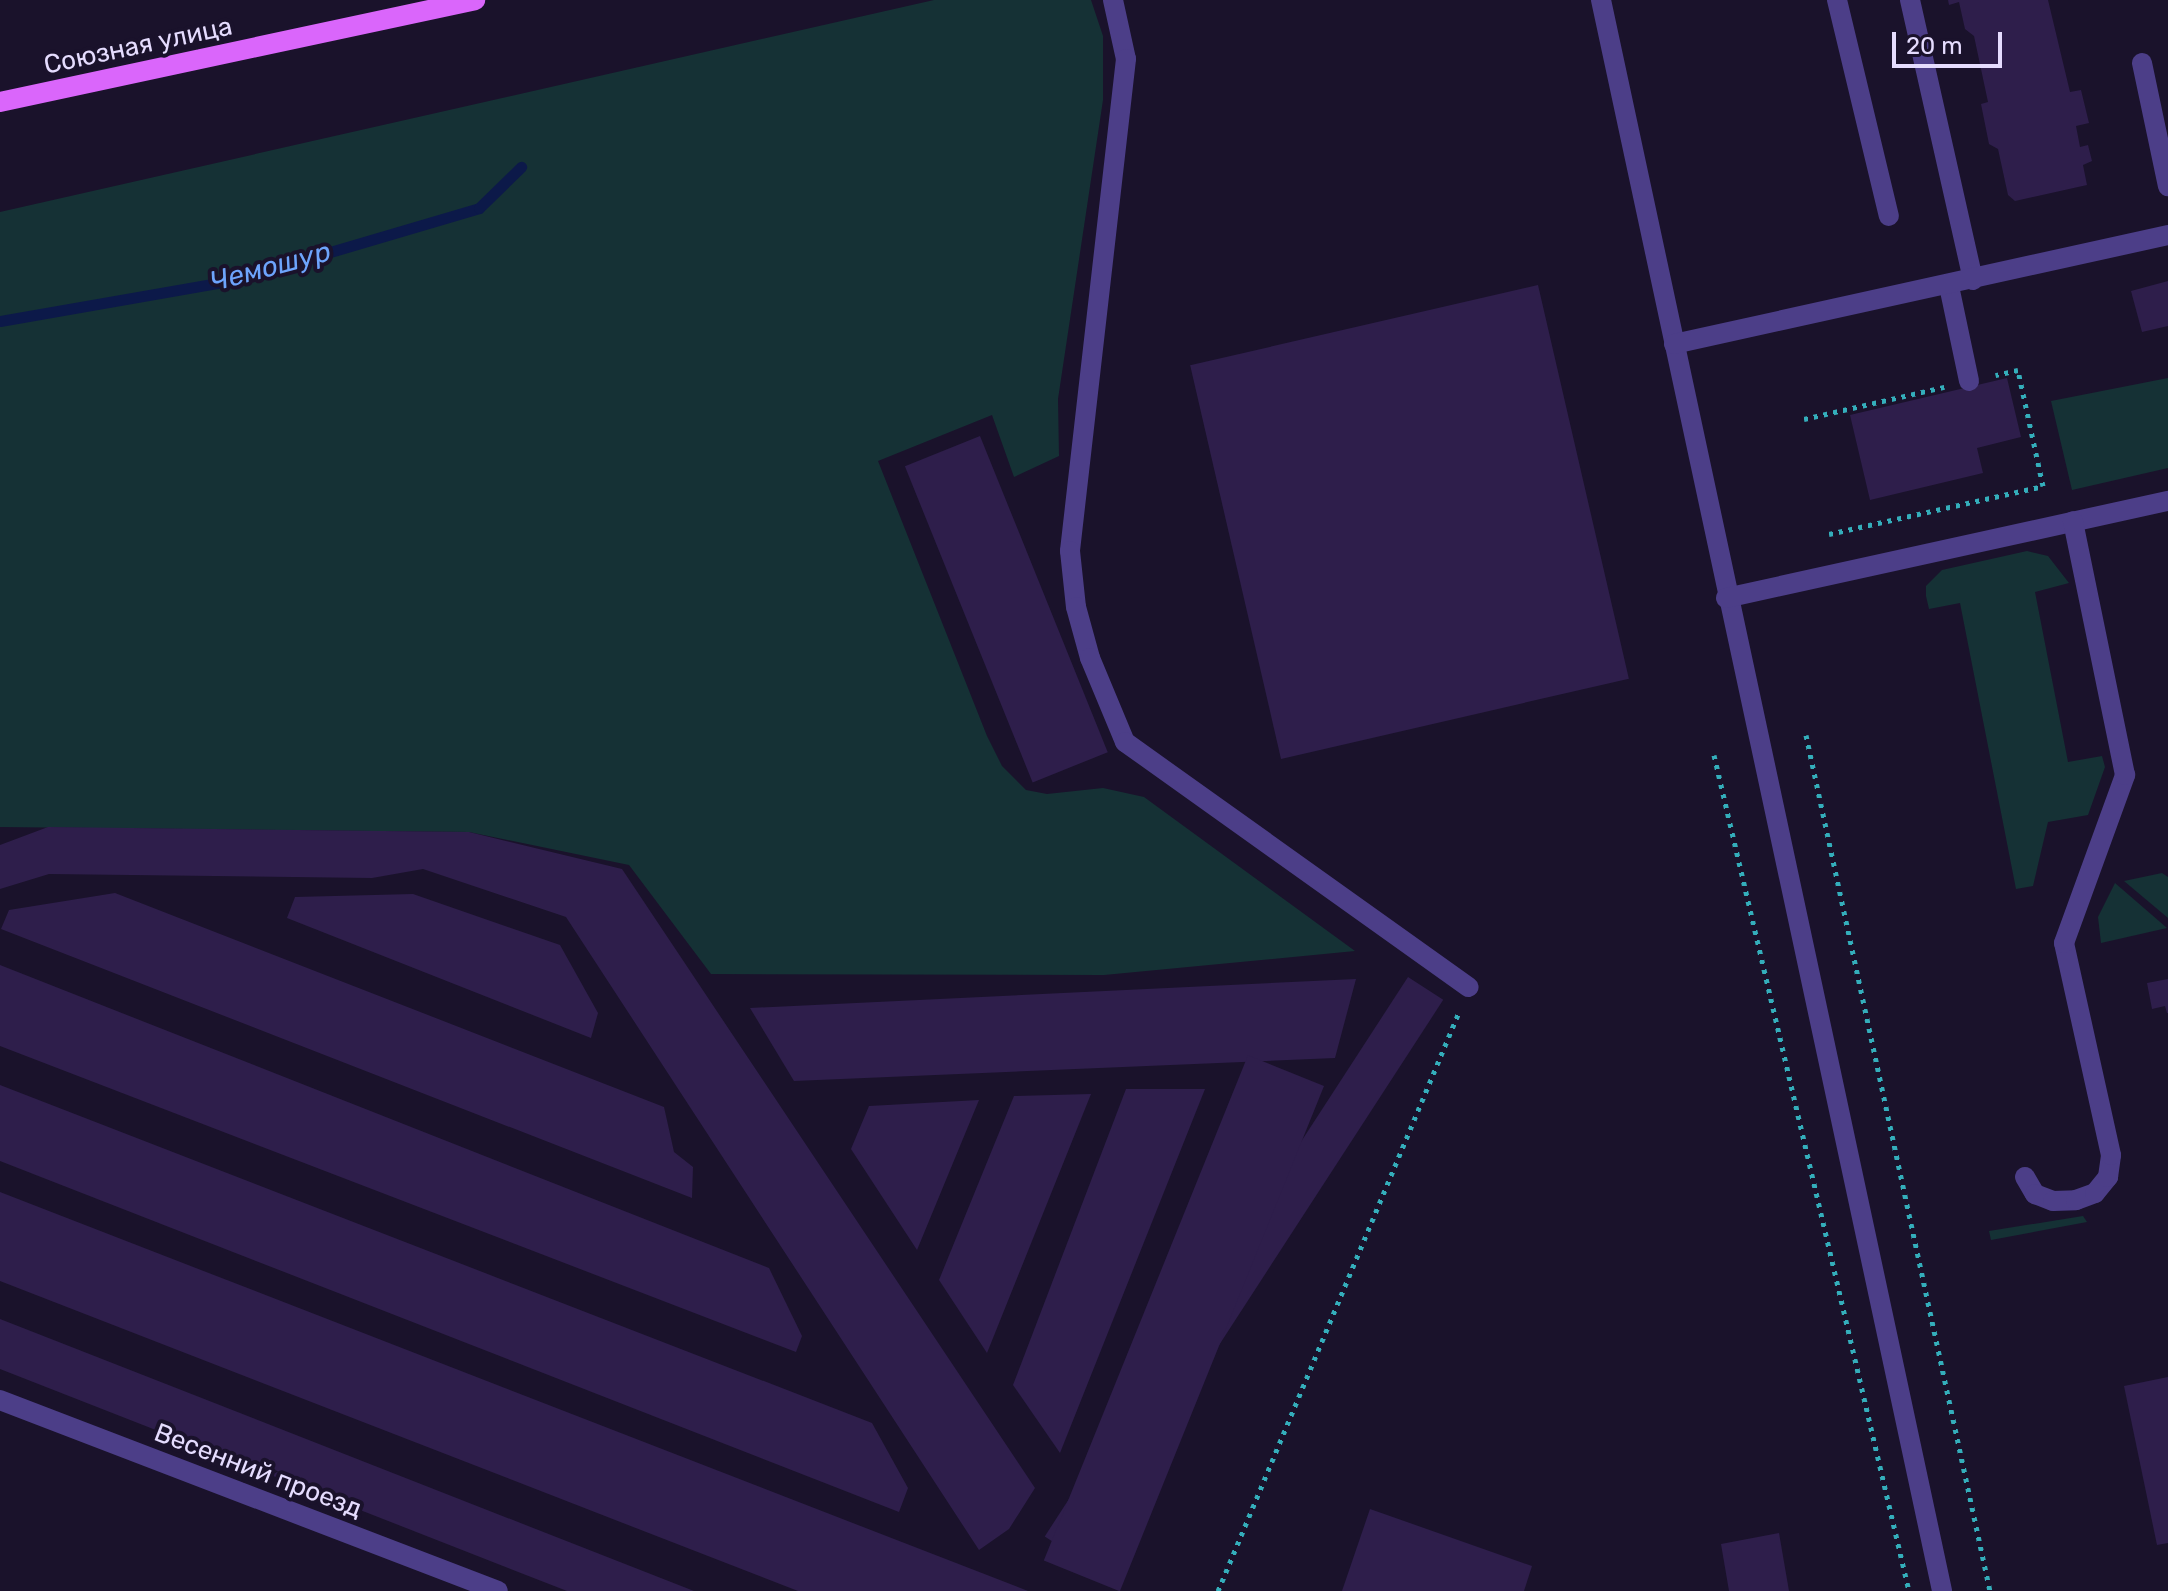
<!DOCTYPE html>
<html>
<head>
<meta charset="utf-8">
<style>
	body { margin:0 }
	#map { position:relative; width:2168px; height:1591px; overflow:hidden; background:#1a122b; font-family:Rubik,sans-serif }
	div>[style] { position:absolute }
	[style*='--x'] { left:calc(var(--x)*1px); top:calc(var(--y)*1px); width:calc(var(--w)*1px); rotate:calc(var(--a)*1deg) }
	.green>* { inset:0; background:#153135 }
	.stream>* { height:11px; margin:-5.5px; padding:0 5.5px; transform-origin:5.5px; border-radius:5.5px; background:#0c1949 }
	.building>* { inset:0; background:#2e1e4b; transform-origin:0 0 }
	.path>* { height:5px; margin-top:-2.5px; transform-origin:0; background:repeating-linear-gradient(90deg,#34aebb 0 4px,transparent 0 10px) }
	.minor>* { height:20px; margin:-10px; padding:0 10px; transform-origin:10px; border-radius:10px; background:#4c3e88 }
	.major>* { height:20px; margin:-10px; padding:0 10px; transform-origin:10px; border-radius:10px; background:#da66fb }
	span { translate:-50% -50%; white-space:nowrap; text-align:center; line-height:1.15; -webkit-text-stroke:8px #1a122b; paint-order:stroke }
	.street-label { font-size:26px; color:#e5dcfe }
	.water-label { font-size:28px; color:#6da4fc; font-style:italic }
	.scale { position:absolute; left:1892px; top:32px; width:110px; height:36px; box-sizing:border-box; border:4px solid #e5dcfe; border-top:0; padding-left:10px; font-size:24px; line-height:28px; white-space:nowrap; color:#e5dcfe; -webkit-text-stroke:6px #1a122b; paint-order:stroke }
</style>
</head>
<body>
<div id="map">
	<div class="green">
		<i style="clip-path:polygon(934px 0,1091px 0,1103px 36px,1103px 100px,1058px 399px,1059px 456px,1014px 477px,992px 415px,878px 461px,987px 736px,1002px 766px,1026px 790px,1047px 794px,1103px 788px,1144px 797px,1355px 951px,1104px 975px,711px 974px,629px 865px,469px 832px,0 827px,0 212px)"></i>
		<i style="clip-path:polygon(2168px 378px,2168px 468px,2072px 490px,2051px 401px)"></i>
		<i style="clip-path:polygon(2027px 551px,2048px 556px,2069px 583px,2035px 592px,2068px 762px,2102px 756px,2105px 767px,2088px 815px,2048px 822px,2033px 886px,2016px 889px,1960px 603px,1929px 609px,1926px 596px,1926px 586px,1942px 570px)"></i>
		<i style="clip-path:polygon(2162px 873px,2168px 877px,2168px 918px,2124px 881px)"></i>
		<i style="clip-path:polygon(2115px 883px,2167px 928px,2101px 943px,2098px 917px)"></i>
		<i style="clip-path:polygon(2083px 1216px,2087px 1222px,1991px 1240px,1989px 1231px)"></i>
	</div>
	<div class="stream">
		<i style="--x:0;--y:321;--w:239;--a:-9.9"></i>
		<i style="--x:235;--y:280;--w:254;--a:-16.4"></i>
		<i style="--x:479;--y:208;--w:59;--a:-44.3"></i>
	</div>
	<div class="building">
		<i style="clip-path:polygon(1948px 0,2048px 0,2070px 92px,2081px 90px,2089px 123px,2076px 126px,2080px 147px,2088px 145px,2092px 161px,2083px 165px,2087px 185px,2015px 201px,2008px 195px,1998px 149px,1989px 144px,1981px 104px,1988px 102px,1974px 36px,1965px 29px,1959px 2px,1949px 5px)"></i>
		<i style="clip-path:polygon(2168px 281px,2168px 326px,2142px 332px,2131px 291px)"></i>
		<i style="left:1538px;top:285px;width:404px;height:357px;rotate:77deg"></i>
		<i style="clip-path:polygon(2007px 378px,2021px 437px,1977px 448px,1983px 473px,1870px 500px,1850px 415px)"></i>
		<i style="left:980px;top:436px;width:341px;height:81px;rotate:68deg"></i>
		<i style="clip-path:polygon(48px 827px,469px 832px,622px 869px,1035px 1488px,1009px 1529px,979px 1550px,566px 917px,423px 869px,372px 878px,49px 874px,0 889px,0 845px)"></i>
		<i style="clip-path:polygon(115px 893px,664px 1107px,674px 1152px,693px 1167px,692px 1198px,1px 929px,9px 910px)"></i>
		<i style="clip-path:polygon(413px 894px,560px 945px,598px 1013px,591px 1038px,287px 918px,295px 897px)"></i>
		<i style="clip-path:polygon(0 965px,769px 1268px,802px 1336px,796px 1352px,0 1046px)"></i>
		<i style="left:1408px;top:977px;width:42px;height:667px;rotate:33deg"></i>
		<i style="clip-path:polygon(1356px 979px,1335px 1058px,794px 1081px,750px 1008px)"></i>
		<i style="clip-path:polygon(2168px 979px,2168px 1013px,2167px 1013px,2165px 1006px,2152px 1009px,2147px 983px)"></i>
		<i style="clip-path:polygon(0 1085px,872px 1423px,908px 1488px,899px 1512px,0 1161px)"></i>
		<i style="left:1324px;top:1086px;width:545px;height:82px;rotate:112deg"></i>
		<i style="clip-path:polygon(1126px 1089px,1205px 1089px,1060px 1453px,1013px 1385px)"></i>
		<i style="clip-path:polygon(1091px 1094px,987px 1353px,939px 1280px,1014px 1096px)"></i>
		<i style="clip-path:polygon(979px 1100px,917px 1250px,851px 1149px,869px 1106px)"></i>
		<i style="clip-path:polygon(0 1192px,1028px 1591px,798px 1591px,0 1281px)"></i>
		<i style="clip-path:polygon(0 1319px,694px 1591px,567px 1591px,0 1369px)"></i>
		<i style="clip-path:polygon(2168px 1377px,2168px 1543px,2157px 1545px,2124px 1386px)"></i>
		<i style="clip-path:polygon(1370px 1509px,1532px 1566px,1524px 1591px,1342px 1591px)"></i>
		<i style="clip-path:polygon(1779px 1533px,1789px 1591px,1729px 1591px,1721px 1544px)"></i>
	</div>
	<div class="path">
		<i style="--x:1804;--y:419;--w:144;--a:-12.9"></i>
		<i style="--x:1829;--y:534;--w:219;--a:-12.6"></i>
		<i style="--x:2043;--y:486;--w:119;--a:-102.2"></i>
		<i style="--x:2018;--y:370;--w:23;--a:167"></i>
		<i style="--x:1806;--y:735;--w:876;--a:77.87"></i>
		<i style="--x:1714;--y:755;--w:858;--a:76.87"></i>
		<i style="--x:1218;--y:1591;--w:627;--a:-67.4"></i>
	</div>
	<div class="minor">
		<i style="--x:1113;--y:0;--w:60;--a:77.6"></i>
		<i style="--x:1126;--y:59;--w:495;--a:96.5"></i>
		<i style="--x:1070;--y:551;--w:56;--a:83.9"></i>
		<i style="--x:1076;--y:607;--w:53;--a:74.6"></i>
		<i style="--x:1090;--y:658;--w:91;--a:67.4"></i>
		<i style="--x:1125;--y:742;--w:422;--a:35.5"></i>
		<i style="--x:1601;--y:0;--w:1627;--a:77.9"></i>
		<i style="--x:1837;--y:0;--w:222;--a:76.5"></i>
		<i style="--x:1910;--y:0;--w:287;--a:77.3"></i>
		<i style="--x:2142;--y:63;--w:126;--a:78.1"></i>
		<i style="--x:1949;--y:286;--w:97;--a:78.1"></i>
		<i style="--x:1674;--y:344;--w:506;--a:-12.44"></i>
		<i style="--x:1726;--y:598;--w:453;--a:-12.4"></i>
		<i style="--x:2025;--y:1177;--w:20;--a:60"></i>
		<i style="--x:2035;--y:1194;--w:19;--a:21"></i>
		<i style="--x:2053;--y:1201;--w:23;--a:-2"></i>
		<i style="--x:2076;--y:1200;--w:20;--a:-20"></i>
		<i style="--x:2095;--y:1193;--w:21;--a:-51"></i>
		<i style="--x:2108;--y:1177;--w:22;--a:-82"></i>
		<i style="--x:2111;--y:1155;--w:217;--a:-102.5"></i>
		<i style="--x:2064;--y:943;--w:179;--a:-70"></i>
		<i style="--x:2125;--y:775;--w:259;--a:-101.6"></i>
		<i style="--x:0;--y:1400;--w:533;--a:20.98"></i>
	</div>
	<div class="major">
		<i style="--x:0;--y:102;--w:486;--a:-12.1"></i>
	</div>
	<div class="street-label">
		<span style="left:138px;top:46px;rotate:-12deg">Союзная улица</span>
		<span style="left:258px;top:1471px;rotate:21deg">Весенний проезд</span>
	</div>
	<div class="water-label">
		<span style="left:270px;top:267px;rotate:-15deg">Чемошур</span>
	</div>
	<div class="scale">20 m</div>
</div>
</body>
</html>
